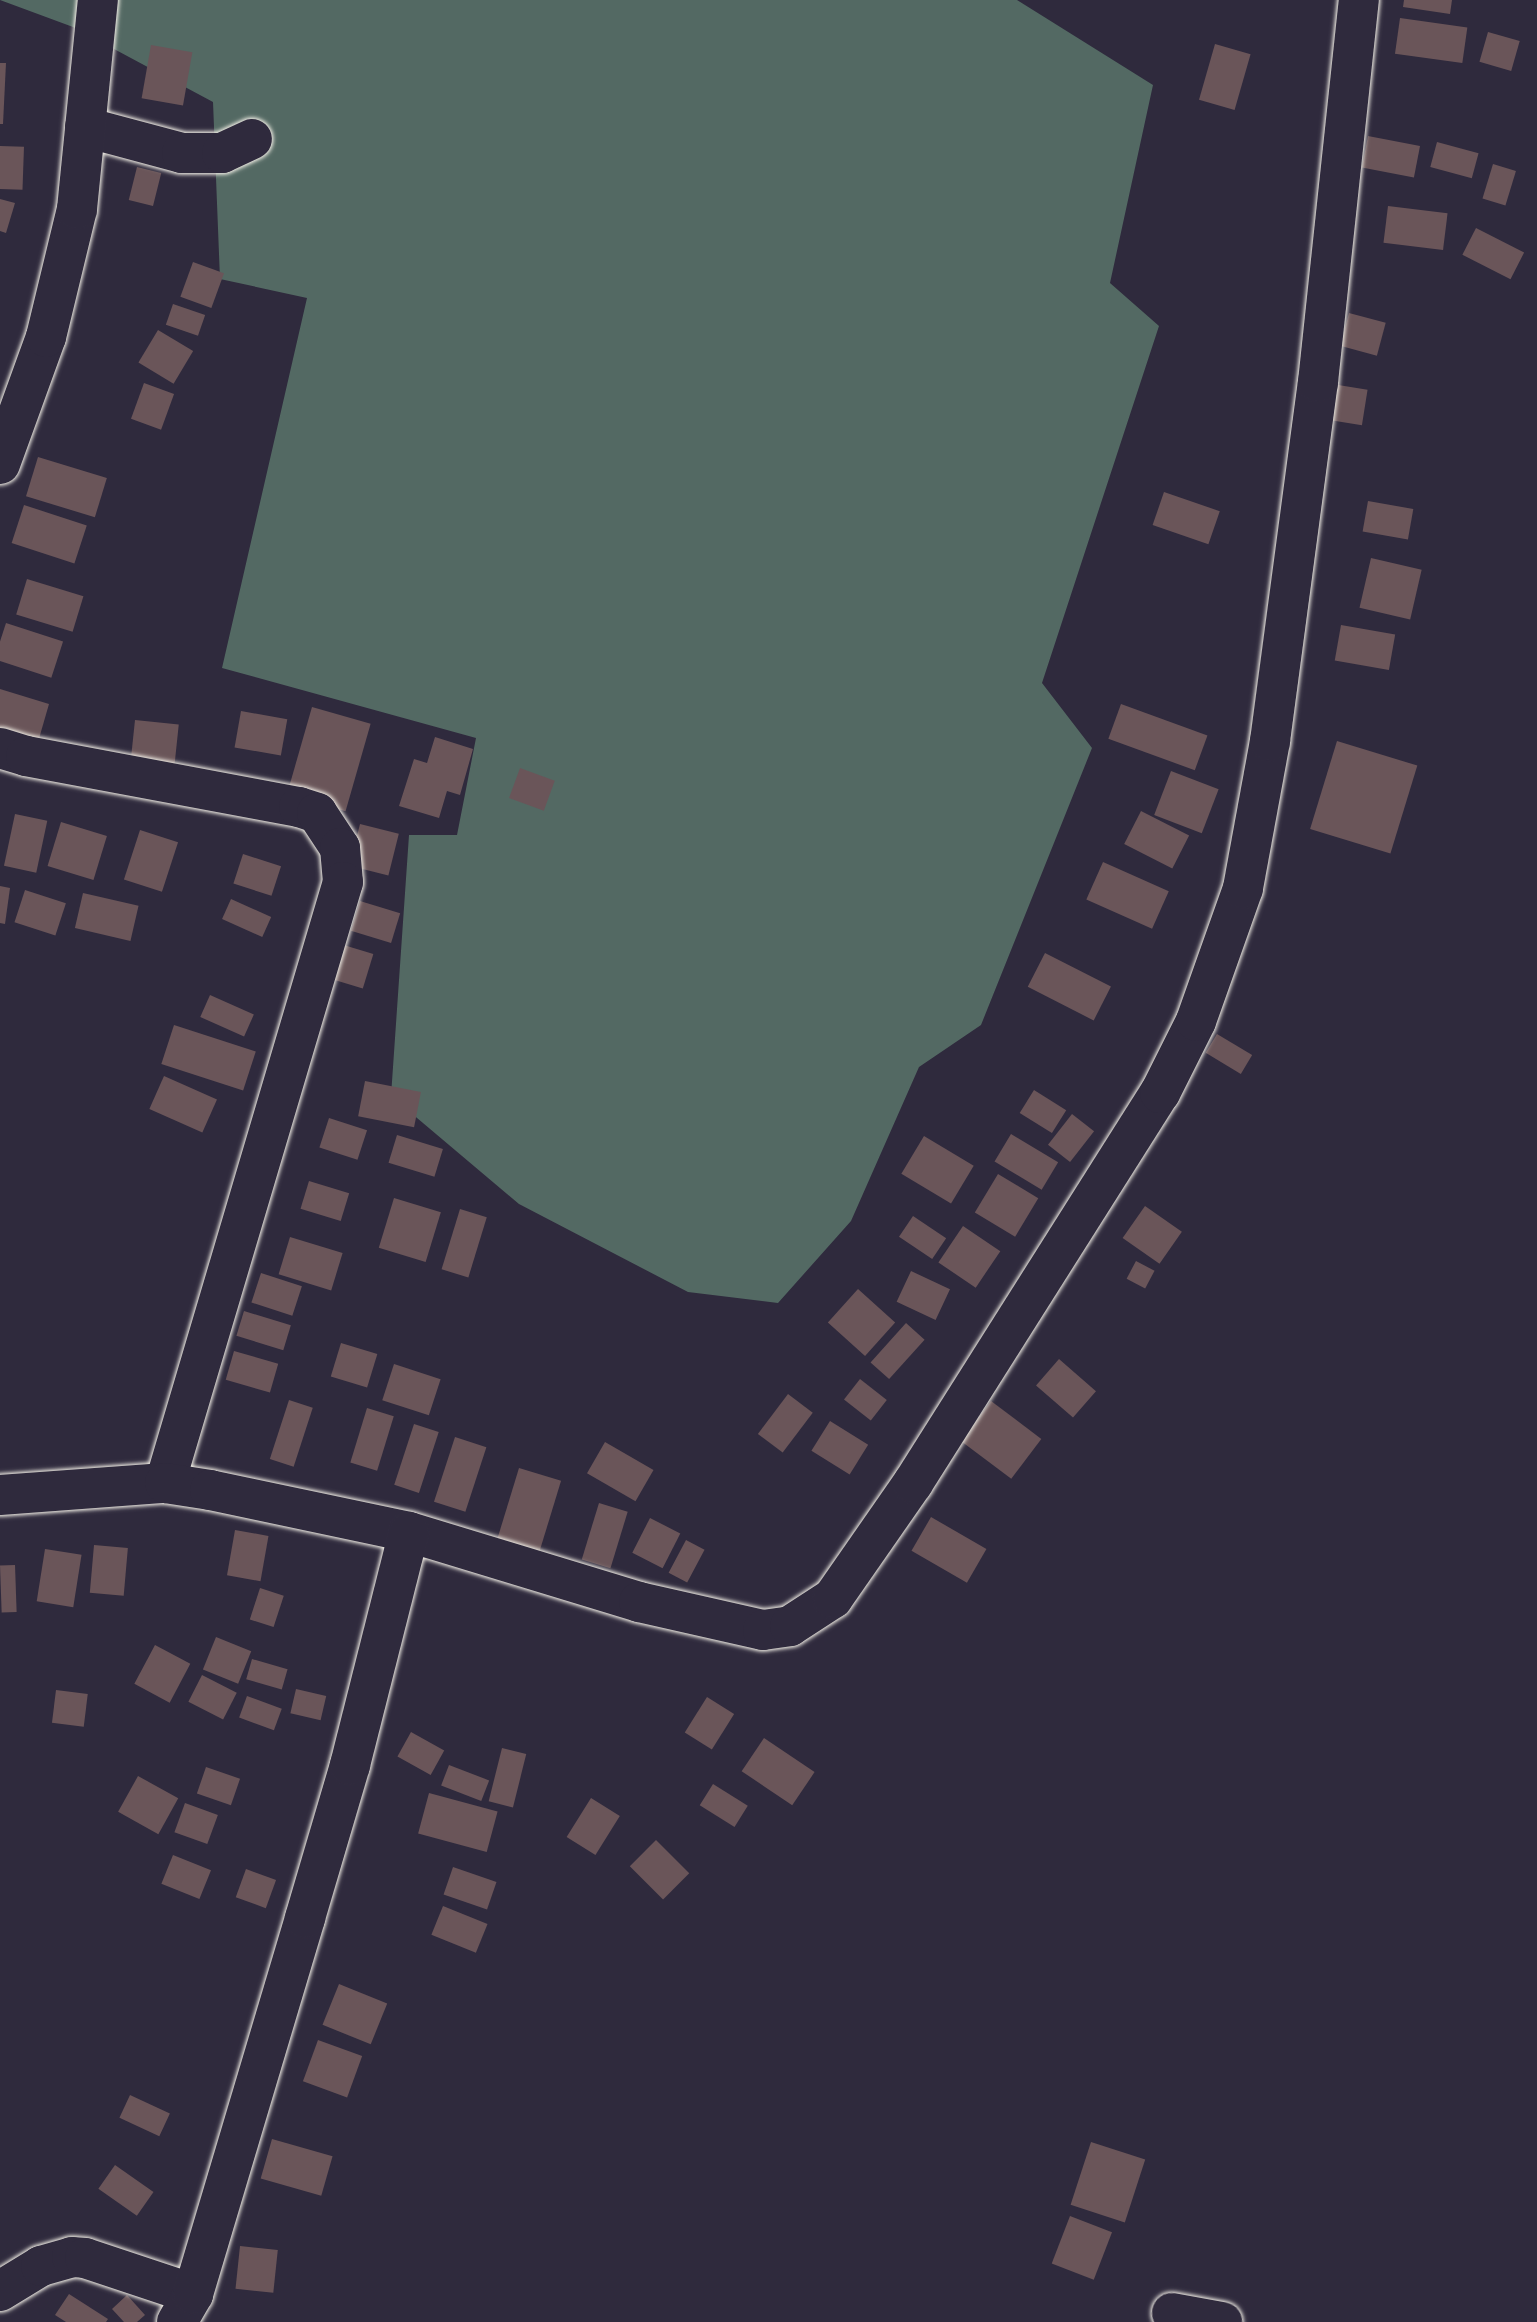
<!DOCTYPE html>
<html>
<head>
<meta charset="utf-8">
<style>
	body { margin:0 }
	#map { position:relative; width:1537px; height:2322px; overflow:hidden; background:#2f2a3d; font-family:"Patrick Hand",sans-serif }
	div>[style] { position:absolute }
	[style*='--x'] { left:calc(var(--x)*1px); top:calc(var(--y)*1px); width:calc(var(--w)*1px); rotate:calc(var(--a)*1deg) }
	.green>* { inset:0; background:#536963 }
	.building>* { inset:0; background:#6a5559; transform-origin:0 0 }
	.roads { filter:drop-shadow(0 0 2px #f4f1e8) drop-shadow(0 0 2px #f4f1e8) }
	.street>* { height:40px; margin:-20px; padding:0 20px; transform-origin:20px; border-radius:20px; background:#2f2a3d }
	span { translate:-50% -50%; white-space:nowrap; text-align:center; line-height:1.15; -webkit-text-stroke:7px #2f2a3d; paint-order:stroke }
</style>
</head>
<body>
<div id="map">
	<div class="green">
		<i style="clip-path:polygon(0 0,1017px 0,1153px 85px,1110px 283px,1159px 326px,1042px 683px,1092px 748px,981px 1025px,919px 1067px,851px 1221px,778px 1303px,688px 1292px,519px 1204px,391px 1096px,409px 835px,457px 835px,476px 738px,222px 668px,307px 298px,220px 279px,213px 102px,73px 27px)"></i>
	</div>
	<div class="building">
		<i style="clip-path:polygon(1404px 0,1452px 0,1450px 14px,1403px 7px)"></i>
		<i style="left:1400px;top:18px;width:68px;height:36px;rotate:8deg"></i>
		<i style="left:1488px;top:32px;width:33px;height:31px;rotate:16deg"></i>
		<i style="left:1215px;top:44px;width:37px;height:58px;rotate:16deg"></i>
		<i style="left:151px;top:45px;width:42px;height:54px;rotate:10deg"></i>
		<i style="clip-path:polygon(0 63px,6px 63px,3px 124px,0 124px)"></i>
		<i style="left:1368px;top:136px;width:53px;height:32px;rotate:11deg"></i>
		<i style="left:1437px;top:142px;width:43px;height:26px;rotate:15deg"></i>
		<i style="left:0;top:146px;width:24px;height:43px;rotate:2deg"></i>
		<i style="left:1493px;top:164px;width:24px;height:36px;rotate:17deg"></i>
		<i style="left:137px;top:167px;width:25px;height:34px;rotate:14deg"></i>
		<i style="clip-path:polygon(0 199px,15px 203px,6px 233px,0 231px)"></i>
		<i style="left:1388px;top:206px;width:60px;height:37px;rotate:7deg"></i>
		<i style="left:1476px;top:228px;width:54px;height:30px;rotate:27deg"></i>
		<i style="left:193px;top:262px;width:33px;height:37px;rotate:20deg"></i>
		<i style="left:173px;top:304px;width:34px;height:22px;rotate:19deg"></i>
		<i style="left:1349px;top:313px;width:38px;height:34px;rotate:15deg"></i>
		<i style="left:158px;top:330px;width:41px;height:38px;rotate:31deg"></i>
		<i style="left:144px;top:383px;width:32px;height:38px;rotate:20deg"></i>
		<i style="left:1332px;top:384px;width:36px;height:36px;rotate:9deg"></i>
		<i style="left:38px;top:457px;width:72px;height:41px;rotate:17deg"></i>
		<i style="left:1164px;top:492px;width:59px;height:35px;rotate:19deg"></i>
		<i style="left:1368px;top:501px;width:46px;height:31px;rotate:10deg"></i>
		<i style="left:24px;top:505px;width:66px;height:40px;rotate:18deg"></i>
		<i style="left:1371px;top:558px;width:52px;height:51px;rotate:13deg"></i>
		<i style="left:27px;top:579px;width:59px;height:37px;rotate:17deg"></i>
		<i style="left:6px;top:623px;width:60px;height:38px;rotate:18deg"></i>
		<i style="left:1341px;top:625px;width:55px;height:36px;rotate:10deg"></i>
		<i style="clip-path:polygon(0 689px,49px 704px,36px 749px,0 739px)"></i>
		<i style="left:1121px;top:704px;width:92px;height:37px;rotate:20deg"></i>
		<i style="left:312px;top:707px;width:61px;height:91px;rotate:16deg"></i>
		<i style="left:241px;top:711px;width:47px;height:37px;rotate:10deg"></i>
		<i style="left:135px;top:720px;width:44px;height:43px;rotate:6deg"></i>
		<i style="clip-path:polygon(435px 737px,473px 749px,460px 795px,447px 791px,439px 818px,399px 806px,414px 759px,427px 763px)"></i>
		<i style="left:1337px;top:741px;width:84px;height:92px;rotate:17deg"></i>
		<i style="left:520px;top:768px;width:37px;height:32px;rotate:20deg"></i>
		<i style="left:1171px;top:771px;width:51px;height:47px;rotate:21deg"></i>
		<i style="left:1141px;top:811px;width:54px;height:37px;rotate:27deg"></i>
		<i style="left:15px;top:814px;width:33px;height:53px;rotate:12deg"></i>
		<i style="left:61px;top:822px;width:48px;height:46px;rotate:17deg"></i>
		<i style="left:360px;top:824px;width:40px;height:43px;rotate:14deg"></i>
		<i style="left:140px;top:830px;width:40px;height:52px;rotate:18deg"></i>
		<i style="left:243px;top:854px;width:40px;height:31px;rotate:18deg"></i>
		<i style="left:1103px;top:862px;width:72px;height:41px;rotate:24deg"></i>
		<i style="clip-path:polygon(0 886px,10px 888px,5px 924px,0 923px)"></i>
		<i style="left:25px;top:890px;width:43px;height:34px;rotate:18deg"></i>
		<i style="left:83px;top:893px;width:57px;height:36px;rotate:13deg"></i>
		<i style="left:231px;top:899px;width:44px;height:22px;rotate:24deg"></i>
		<i style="left:360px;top:901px;width:42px;height:31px;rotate:17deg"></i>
		<i style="left:337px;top:943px;width:38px;height:36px;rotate:17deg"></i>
		<i style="left:1045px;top:953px;width:74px;height:38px;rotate:27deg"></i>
		<i style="left:210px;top:995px;width:48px;height:24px;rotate:24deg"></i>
		<i style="left:174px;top:1025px;width:86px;height:41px;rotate:18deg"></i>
		<i style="left:1217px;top:1034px;width:41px;height:22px;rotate:31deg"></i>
		<i style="left:164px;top:1076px;width:58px;height:36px;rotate:24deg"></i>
		<i style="left:365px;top:1081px;width:57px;height:36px;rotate:11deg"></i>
		<i style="left:1034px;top:1090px;width:38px;height:27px;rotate:32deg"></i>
		<i style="left:1072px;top:1114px;width:28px;height:39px;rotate:38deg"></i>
		<i style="left:329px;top:1118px;width:40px;height:31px;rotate:18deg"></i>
		<i style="left:1011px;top:1134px;width:55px;height:32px;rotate:31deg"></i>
		<i style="left:397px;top:1135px;width:48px;height:29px;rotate:17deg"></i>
		<i style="left:924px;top:1136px;width:58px;height:44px;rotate:31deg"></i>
		<i style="left:998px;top:1174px;width:47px;height:45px;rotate:31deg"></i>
		<i style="left:309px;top:1181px;width:42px;height:29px;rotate:17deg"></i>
		<i style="left:394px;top:1198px;width:49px;height:52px;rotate:17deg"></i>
		<i style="left:1145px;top:1206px;width:45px;height:39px;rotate:35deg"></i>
		<i style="left:460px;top:1209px;width:28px;height:63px;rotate:17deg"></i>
		<i style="left:913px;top:1216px;width:40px;height:25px;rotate:34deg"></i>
		<i style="left:963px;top:1226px;width:45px;height:44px;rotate:34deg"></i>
		<i style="left:290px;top:1237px;width:55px;height:39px;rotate:17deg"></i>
		<i style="left:1136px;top:1261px;width:21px;height:20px;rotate:28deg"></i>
		<i style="left:911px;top:1271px;width:43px;height:34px;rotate:25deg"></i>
		<i style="left:261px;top:1273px;width:43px;height:31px;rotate:18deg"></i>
		<i style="left:858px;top:1289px;width:50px;height:45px;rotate:42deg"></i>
		<i style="left:244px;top:1311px;width:49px;height:26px;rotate:17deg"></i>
		<i style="left:906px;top:1323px;width:25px;height:53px;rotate:42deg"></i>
		<i style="left:341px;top:1343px;width:38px;height:35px;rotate:17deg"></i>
		<i style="left:234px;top:1351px;width:46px;height:30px;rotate:16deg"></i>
		<i style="left:1059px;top:1359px;width:49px;height:35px;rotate:41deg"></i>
		<i style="left:394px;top:1364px;width:49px;height:38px;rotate:18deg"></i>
		<i style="left:860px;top:1379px;width:34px;height:26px;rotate:38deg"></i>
		<i style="left:788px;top:1394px;width:31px;height:50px;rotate:37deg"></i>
		<i style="left:289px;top:1400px;width:25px;height:62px;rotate:18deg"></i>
		<i style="left:991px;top:1401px;width:63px;height:50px;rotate:37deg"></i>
		<i style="left:367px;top:1408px;width:28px;height:57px;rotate:17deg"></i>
		<i style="left:830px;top:1421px;width:45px;height:35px;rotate:32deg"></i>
		<i style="left:414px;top:1424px;width:26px;height:64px;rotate:18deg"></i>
		<i style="left:455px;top:1437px;width:33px;height:68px;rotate:18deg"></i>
		<i style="left:605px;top:1442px;width:56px;height:36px;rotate:30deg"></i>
		<i style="left:519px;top:1468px;width:44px;height:80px;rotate:17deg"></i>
		<i style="left:599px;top:1503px;width:30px;height:59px;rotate:17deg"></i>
		<i style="left:931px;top:1517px;width:64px;height:39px;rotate:30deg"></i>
		<i style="left:650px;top:1518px;width:34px;height:39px;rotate:27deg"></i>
		<i style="left:235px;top:1530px;width:34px;height:46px;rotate:10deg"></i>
		<i style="left:686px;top:1540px;width:21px;height:37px;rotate:28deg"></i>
		<i style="left:94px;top:1545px;width:34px;height:48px;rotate:5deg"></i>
		<i style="left:45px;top:1549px;width:37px;height:53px;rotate:9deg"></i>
		<i style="left:15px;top:1565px;width:47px;height:15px;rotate:88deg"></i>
		<i style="left:260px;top:1588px;width:25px;height:33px;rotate:18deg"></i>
		<i style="left:216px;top:1637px;width:38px;height:35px;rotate:22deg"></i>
		<i style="left:155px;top:1645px;width:40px;height:44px;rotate:28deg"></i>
		<i style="left:252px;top:1659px;width:37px;height:21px;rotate:16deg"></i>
		<i style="left:202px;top:1675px;width:39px;height:30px;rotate:27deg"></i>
		<i style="left:296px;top:1689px;width:31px;height:25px;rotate:13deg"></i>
		<i style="left:56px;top:1690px;width:32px;height:33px;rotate:7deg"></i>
		<i style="left:247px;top:1696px;width:37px;height:23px;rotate:20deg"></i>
		<i style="left:707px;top:1697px;width:32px;height:42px;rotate:32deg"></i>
		<i style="left:411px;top:1732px;width:38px;height:28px;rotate:29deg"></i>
		<i style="left:764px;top:1738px;width:61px;height:40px;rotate:34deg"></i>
		<i style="left:502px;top:1748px;width:25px;height:55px;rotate:14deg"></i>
		<i style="left:449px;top:1765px;width:43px;height:22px;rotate:21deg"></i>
		<i style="left:206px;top:1767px;width:36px;height:28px;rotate:19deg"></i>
		<i style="left:138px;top:1776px;width:46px;height:41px;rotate:29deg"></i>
		<i style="left:713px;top:1784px;width:41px;height:25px;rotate:32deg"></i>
		<i style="left:429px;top:1793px;width:71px;height:42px;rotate:15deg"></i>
		<i style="left:591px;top:1798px;width:34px;height:46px;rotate:32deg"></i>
		<i style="left:185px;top:1803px;width:35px;height:31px;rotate:20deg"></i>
		<i style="left:656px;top:1840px;width:47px;height:37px;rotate:45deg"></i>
		<i style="left:173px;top:1855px;width:41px;height:31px;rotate:22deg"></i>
		<i style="left:453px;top:1867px;width:46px;height:29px;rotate:19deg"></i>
		<i style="left:246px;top:1869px;width:32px;height:30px;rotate:20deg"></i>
		<i style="left:443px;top:1906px;width:48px;height:31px;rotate:22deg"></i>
		<i style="left:339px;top:1984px;width:52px;height:44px;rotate:22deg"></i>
		<i style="left:318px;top:2040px;width:47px;height:44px;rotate:20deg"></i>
		<i style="left:130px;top:2095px;width:44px;height:25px;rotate:25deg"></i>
		<i style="left:272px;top:2139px;width:63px;height:41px;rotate:16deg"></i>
		<i style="left:1091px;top:2142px;width:57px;height:66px;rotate:18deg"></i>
		<i style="left:115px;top:2165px;width:47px;height:29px;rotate:35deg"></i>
		<i style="left:1070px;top:2216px;width:45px;height:51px;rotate:21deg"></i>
		<i style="left:240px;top:2246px;width:38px;height:43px;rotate:6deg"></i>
		<i style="clip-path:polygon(69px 2294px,108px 2319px,106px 2322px,66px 2322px,55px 2315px)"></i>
		<i style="clip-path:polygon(127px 2295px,145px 2315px,137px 2322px,124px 2322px,112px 2309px)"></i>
	</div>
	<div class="roads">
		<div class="street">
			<i style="--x:85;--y:127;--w:100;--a:15"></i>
			<i style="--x:182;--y:153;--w:40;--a:0"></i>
			<i style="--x:222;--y:153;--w:33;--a:-25"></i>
			<i style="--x:0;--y:464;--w:135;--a:-70.1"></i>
			<i style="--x:46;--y:337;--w:132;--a:-76.4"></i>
			<i style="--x:77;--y:209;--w:210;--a:-84.3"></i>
			<i style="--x:0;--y:748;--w:27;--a:17"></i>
			<i style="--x:26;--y:756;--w:278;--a:10.6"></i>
			<i style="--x:299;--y:807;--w:19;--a:18"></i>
			<i style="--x:317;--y:813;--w:42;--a:56.7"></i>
			<i style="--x:340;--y:848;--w:34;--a:85"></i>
			<i style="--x:343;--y:882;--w:627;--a:106.5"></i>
			<i style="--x:0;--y:1495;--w:165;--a:-4.2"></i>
			<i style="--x:165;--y:1483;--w:46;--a:8.8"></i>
			<i style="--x:210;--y:1490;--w:203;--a:11.9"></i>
			<i style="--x:409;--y:1532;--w:240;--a:16.9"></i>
			<i style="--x:639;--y:1602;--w:127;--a:12.7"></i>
			<i style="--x:763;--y:1630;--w:27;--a:-8"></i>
			<i style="--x:790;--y:1626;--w:51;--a:-33.1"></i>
			<i style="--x:833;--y:1598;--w:140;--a:-55.2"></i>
			<i style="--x:913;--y:1483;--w:462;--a:-57.7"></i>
			<i style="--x:1160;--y:1093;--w:80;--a:-63.4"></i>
			<i style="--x:1196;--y:1021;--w:141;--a:-70.5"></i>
			<i style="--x:1243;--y:888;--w:149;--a:-79.6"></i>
			<i style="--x:1270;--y:741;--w:362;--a:-82.4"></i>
			<i style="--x:1318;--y:382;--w:384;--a:-83.9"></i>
			<i style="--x:0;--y:2291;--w:48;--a:-31.4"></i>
			<i style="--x:41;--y:2266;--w:32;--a:-16"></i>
			<i style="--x:72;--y:2257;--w:13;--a:4"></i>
			<i style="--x:85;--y:2258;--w:114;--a:18.4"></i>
			<i style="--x:1172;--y:2313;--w:51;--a:10.2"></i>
			<i style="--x:177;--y:2322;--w:32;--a:-60"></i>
			<i style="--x:193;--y:2294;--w:392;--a:-73.4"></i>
			<i style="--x:305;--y:1918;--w:159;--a:-73.6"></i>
			<i style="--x:350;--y:1765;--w:240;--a:-75.8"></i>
		</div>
	</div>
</div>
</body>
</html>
